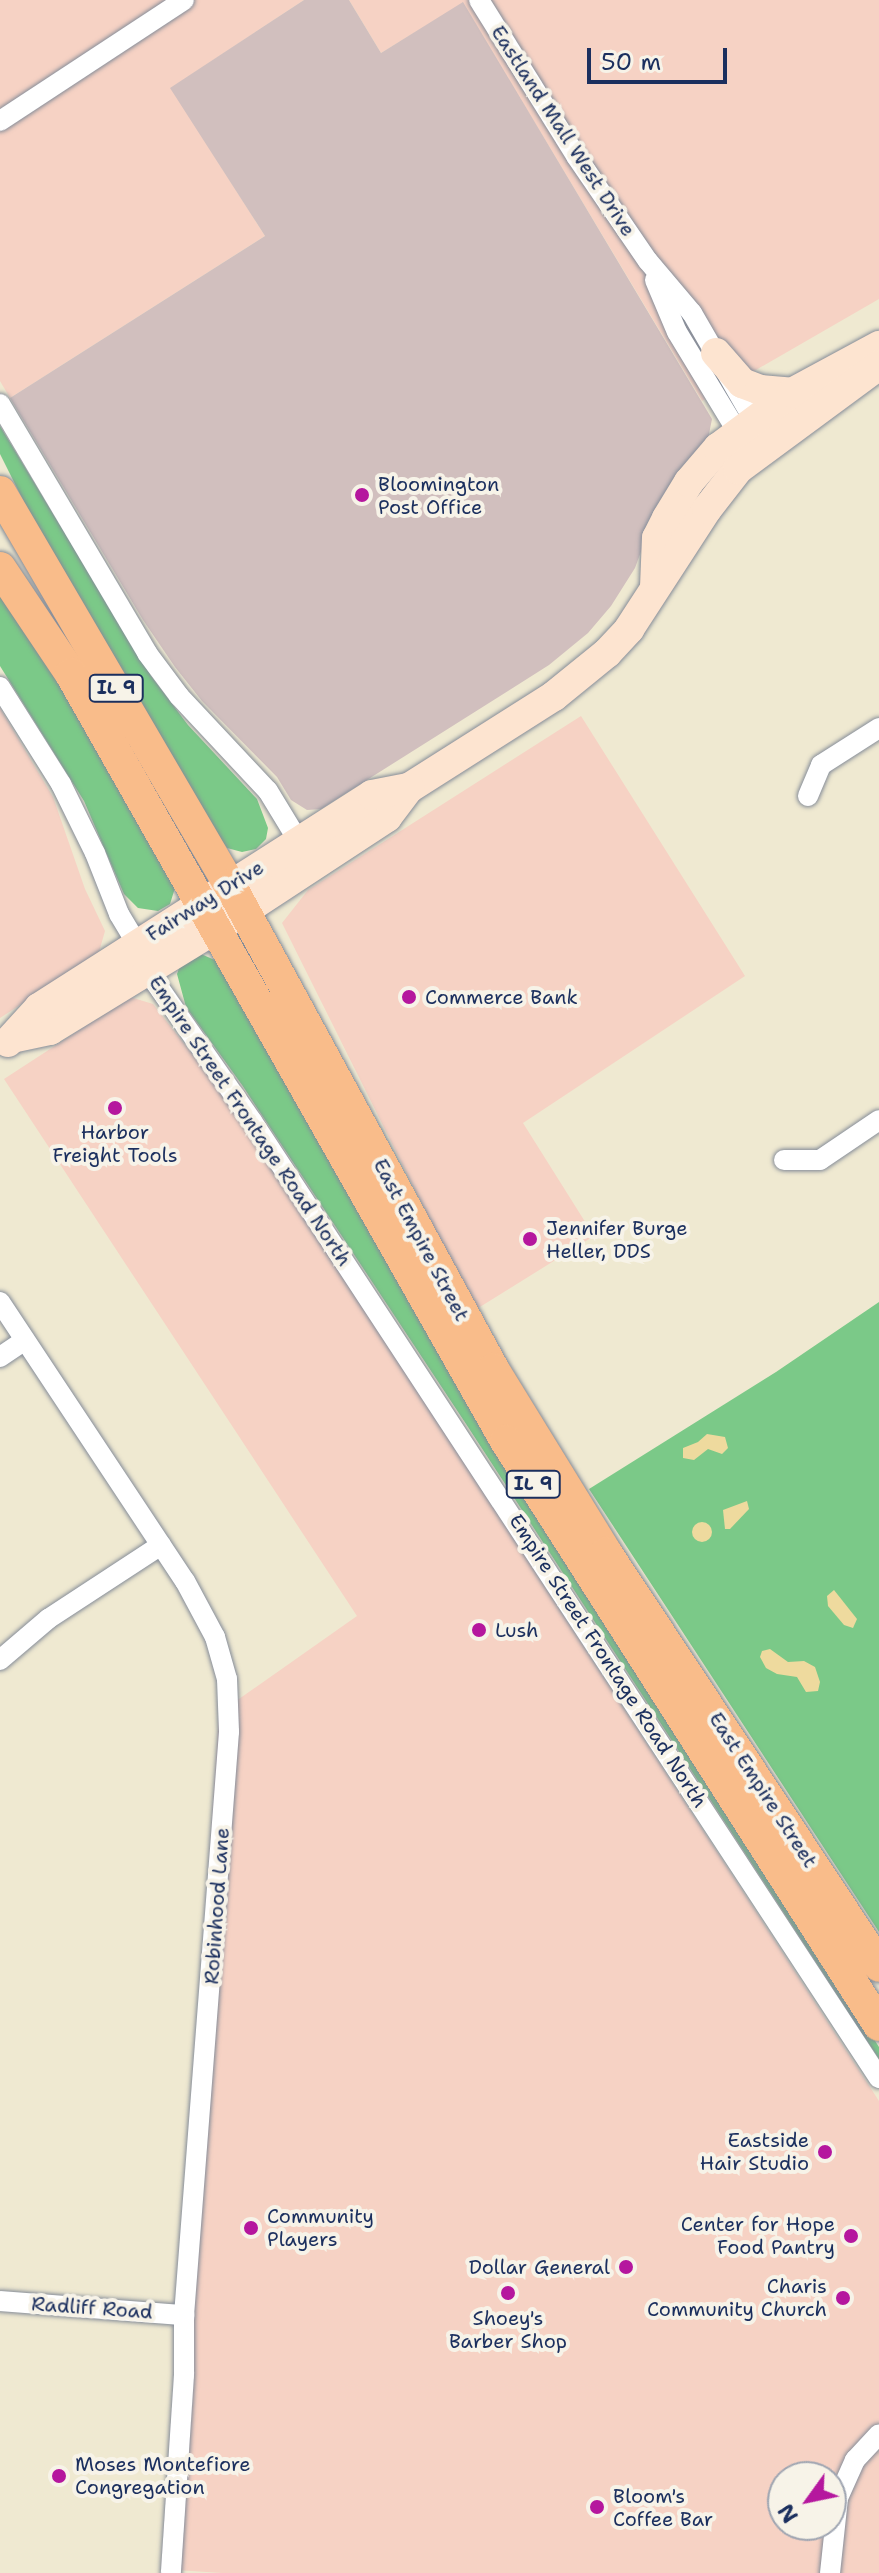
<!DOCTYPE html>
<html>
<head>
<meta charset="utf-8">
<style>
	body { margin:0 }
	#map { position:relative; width:879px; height:2573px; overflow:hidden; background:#efe9d1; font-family:"Shantell Sans",sans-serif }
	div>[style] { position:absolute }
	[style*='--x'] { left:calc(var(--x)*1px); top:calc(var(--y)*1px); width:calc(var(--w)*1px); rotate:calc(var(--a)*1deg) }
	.built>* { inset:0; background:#f6d2c4 }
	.industrial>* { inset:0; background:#d1bfbe }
	.green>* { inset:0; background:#7bc988 }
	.sand>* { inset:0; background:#eeda9e }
	.round { border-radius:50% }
	.roads { filter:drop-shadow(0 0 2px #858c98) drop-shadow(0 0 2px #858c98) }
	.minor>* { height:20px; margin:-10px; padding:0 10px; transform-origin:10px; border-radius:10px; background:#fff }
	.secondary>* { height:30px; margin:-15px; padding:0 15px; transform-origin:15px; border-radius:15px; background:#fde4d0 }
	.primary>* { height:32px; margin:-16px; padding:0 16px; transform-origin:16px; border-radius:16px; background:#f9bc8a }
	.dots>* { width:22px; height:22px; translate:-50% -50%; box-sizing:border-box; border:4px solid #f7f3e8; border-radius:50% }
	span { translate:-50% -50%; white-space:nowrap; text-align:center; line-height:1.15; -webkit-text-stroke:8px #f7f3e8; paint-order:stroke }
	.shield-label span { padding:2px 6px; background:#f7f3e8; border:2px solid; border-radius:6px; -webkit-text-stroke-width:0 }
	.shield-label { font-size:18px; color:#1b2f5e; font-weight:700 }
	.street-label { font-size:20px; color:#1b2f5e }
	.poi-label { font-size:20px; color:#1b2f5e }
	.left { translate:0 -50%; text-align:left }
	.right { translate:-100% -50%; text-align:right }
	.north { position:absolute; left:767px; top:2461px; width:80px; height:80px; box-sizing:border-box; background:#f7f3e8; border:2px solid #9fa5b1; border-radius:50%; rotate:237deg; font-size:22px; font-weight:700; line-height:32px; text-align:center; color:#1b2f5e }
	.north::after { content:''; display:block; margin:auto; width:28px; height:36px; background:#b5179e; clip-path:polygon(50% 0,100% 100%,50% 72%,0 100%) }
	.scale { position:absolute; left:587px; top:48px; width:140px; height:36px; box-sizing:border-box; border:4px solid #1b2f5e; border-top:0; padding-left:10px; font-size:24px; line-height:28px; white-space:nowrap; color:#1b2f5e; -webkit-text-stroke:6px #f7f3e8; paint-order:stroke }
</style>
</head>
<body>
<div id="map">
	<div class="built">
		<i style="clip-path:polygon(0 0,304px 0,171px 88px,265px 236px,10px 398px,0 381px)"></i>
		<i style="clip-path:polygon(349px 0,879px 0,879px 299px,702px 401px,463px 3px,381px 53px)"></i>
		<i style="clip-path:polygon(0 708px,53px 797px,85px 889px,105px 931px,99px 952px,92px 958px,0 1018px)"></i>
		<i style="clip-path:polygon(581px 716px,745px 976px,523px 1123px,594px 1236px,475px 1310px,282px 923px,308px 890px)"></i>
		<i style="clip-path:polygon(evenodd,130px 997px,153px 1004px,229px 1101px,879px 2101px,879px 2573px,222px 2573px,161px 2569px,219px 1713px,357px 1616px,4px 1079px,130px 997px,783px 2477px,831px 2477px,831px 2525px,783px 2525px,783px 2477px)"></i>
	</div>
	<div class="industrial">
		<i style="clip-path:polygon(304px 0,349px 0,381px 53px,463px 2px,712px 419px,708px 439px,651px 524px,635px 568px,611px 606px,588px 633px,549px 665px,321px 809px,307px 810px,291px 800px,277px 777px,202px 701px,175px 667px,143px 620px,10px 398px,265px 236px,170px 88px)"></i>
	</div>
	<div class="green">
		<i style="clip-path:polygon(0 426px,151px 676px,188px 725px,257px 799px,268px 828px,266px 839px,256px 849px,242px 852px,227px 848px,213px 828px,33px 520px,0 454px)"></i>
		<i style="clip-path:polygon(0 592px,66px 691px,175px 888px,170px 904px,158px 911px,138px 908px,124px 894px,84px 801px,0 666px)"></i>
		<i style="clip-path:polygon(201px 954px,217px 961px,656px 1703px,879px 2047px,879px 2059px,468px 1427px,242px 1085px,186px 1007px,177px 974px,181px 963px)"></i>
		<i style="clip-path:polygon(879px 1302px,879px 1932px,589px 1489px,776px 1372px)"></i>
	</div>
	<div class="sand">
		<i style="clip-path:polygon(707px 1434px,725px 1437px,728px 1448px,722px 1454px,708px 1449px,694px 1460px,683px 1458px,683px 1448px,698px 1442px)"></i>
		<i style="clip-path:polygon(747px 1501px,749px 1509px,730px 1529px,725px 1529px,723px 1510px)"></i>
		<i class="round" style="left:692px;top:1522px;width:20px;height:20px"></i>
		<i style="clip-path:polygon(834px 1590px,857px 1619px,853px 1628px,844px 1625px,828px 1606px,827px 1596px)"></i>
		<i style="clip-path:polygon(770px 1649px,788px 1662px,804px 1661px,815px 1667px,820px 1682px,818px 1691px,806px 1692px,797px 1677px,777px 1674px,766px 1668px,760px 1657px,762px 1651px)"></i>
	</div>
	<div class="roads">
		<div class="minor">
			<i style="--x:479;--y:0;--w:184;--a:58.1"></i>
			<i style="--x:576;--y:156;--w:127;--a:55.6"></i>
			<i style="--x:648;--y:261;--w:68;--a:49.8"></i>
			<i style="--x:692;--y:313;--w:136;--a:60"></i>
			<i style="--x:0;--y:121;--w:220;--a:-33.3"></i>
			<i style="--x:655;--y:280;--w:56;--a:67.1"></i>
			<i style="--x:677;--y:332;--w:127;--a:58.8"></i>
			<i style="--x:0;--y:404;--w:289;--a:59.4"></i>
			<i style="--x:147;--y:653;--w:54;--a:53.3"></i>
			<i style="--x:179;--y:696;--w:130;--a:46.9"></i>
			<i style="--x:268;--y:791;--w:60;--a:58.7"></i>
			<i style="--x:0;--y:687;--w:115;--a:57.8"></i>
			<i style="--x:61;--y:784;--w:77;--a:63.8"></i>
			<i style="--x:95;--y:853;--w:66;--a:68.5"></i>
			<i style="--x:119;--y:914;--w:35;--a:59"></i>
			<i style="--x:808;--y:796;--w:34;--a:-67"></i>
			<i style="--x:821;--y:765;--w:69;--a:-32.5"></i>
			<i style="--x:146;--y:969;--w:185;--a:55.1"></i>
			<i style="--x:252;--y:1121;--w:1144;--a:56.77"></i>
			<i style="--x:784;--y:1160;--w:36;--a:0"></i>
			<i style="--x:820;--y:1160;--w:71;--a:-34.1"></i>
			<i style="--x:0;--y:1302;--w:335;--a:56.5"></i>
			<i style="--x:185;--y:1581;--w:64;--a:61.8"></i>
			<i style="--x:215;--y:1637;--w:44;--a:74.1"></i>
			<i style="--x:227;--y:1679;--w:53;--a:87.8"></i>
			<i style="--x:229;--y:1732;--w:585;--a:94.41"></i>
			<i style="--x:184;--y:2315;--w:60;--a:90"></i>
			<i style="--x:184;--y:2375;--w:198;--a:93.8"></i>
			<i style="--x:0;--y:1357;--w:30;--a:-34"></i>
			<i style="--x:0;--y:1660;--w:63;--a:-40.5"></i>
			<i style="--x:48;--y:1619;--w:135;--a:-33.2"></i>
			<i style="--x:0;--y:2301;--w:185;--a:4.4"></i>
			<i style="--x:830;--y:2573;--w:75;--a:-83.9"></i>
			<i style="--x:838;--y:2498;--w:42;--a:-65.9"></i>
			<i style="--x:855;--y:2460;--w:35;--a:-47"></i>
		</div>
		<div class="secondary">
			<i style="--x:716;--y:353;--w:40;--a:49"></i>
			<i style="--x:742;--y:383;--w:19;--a:21"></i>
			<i style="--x:760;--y:390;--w:32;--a:5"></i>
			<i style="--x:655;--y:587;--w:49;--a:-87.7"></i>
			<i style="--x:657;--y:538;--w:22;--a:-63"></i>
			<i style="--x:667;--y:518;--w:42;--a:-58.6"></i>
			<i style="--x:689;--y:482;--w:45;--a:-49.5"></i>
			<i style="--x:718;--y:448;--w:92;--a:-36.6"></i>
			<i style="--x:792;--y:393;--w:99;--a:-28.4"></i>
			<i style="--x:16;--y:1037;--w:35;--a:-12"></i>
			<i style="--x:50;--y:1030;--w:228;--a:-31.5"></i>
			<i style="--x:244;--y:911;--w:171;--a:-33.3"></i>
			<i style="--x:387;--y:817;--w:36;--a:-53"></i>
			<i style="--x:409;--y:788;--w:172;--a:-32.4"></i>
			<i style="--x:554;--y:696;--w:68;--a:-39.1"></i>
			<i style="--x:607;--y:653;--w:33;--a:-47"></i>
			<i style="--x:629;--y:629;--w:143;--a:-57"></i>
			<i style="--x:707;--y:509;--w:51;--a:-52.2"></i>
			<i style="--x:738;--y:469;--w:175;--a:-36.4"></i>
			<i style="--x:8;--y:1042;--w:46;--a:-47.6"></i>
			<i style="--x:39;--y:1008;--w:395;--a:-32.6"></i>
			<i style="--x:372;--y:795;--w:38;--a:-11"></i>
		</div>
		<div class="primary">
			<i style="--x:0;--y:492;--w:455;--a:59.7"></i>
			<i style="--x:230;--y:885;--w:551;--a:61.48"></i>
			<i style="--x:493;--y:1369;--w:216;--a:58.4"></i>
			<i style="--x:606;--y:1553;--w:495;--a:56.5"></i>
			<i style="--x:0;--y:568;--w:128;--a:56.2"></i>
			<i style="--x:71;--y:674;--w:882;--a:60.44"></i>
			<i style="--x:506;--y:1441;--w:693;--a:57.43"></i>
		</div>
	</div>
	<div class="dots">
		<i style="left:362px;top:495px;background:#b5179e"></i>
		<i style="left:409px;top:997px;background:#b5179e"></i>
		<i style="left:115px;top:1108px;background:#b5179e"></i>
		<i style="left:530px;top:1239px;background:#b5179e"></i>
		<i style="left:479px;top:1630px;background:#b5179e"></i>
		<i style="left:825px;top:2152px;background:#b5179e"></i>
		<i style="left:251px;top:2228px;background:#b5179e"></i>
		<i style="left:851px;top:2236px;background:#b5179e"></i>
		<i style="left:626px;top:2267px;background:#b5179e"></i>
		<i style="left:508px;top:2293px;background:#b5179e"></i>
		<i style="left:843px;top:2298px;background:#b5179e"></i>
		<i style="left:59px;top:2476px;background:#b5179e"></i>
		<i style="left:597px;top:2507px;background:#b5179e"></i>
	</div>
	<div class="shield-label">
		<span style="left:116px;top:688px">IL 9</span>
		<span style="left:533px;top:1484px">IL 9</span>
	</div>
	<div class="street-label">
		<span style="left:563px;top:131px;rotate:57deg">Eastland Mall West Drive</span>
		<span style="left:205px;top:901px;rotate:-32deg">Fairway Drive</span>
		<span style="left:250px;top:1121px;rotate:56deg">Empire Street Frontage Road North</span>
		<span style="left:421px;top:1240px;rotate:62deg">East Empire Street</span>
		<span style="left:608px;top:1661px;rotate:57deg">Empire Street Frontage Road North</span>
		<span style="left:763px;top:1790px;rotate:57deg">East Empire Street</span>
		<span style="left:217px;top:1906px;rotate:-86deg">Robinhood Lane</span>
		<span style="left:92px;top:2308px;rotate:4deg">Radliff Road</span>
	</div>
	<div class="poi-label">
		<span class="left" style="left:378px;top:496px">Bloomington<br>Post Office</span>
		<span class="left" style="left:425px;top:997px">Commerce Bank</span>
		<span style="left:115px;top:1144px">Harbor<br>Freight Tools</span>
		<span class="left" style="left:546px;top:1240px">Jennifer Burge<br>Heller, DDS</span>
		<span class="left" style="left:495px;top:1630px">Lush</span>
		<span class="right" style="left:809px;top:2152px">Eastside<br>Hair Studio</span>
		<span class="left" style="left:267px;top:2228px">Community<br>Players</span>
		<span class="right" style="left:835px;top:2236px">Center for Hope<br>Food Pantry</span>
		<span class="right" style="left:610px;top:2267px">Dollar General</span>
		<span class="right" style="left:827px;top:2298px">Charis<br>Community Church</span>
		<span style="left:508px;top:2330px">Shoey's<br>Barber Shop</span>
		<span class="left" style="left:75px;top:2476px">Moses Montefiore<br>Congregation</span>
		<span class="left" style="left:613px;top:2508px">Bloom's<br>Coffee Bar</span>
	</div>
	<div class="north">N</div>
	<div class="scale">50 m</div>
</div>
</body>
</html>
